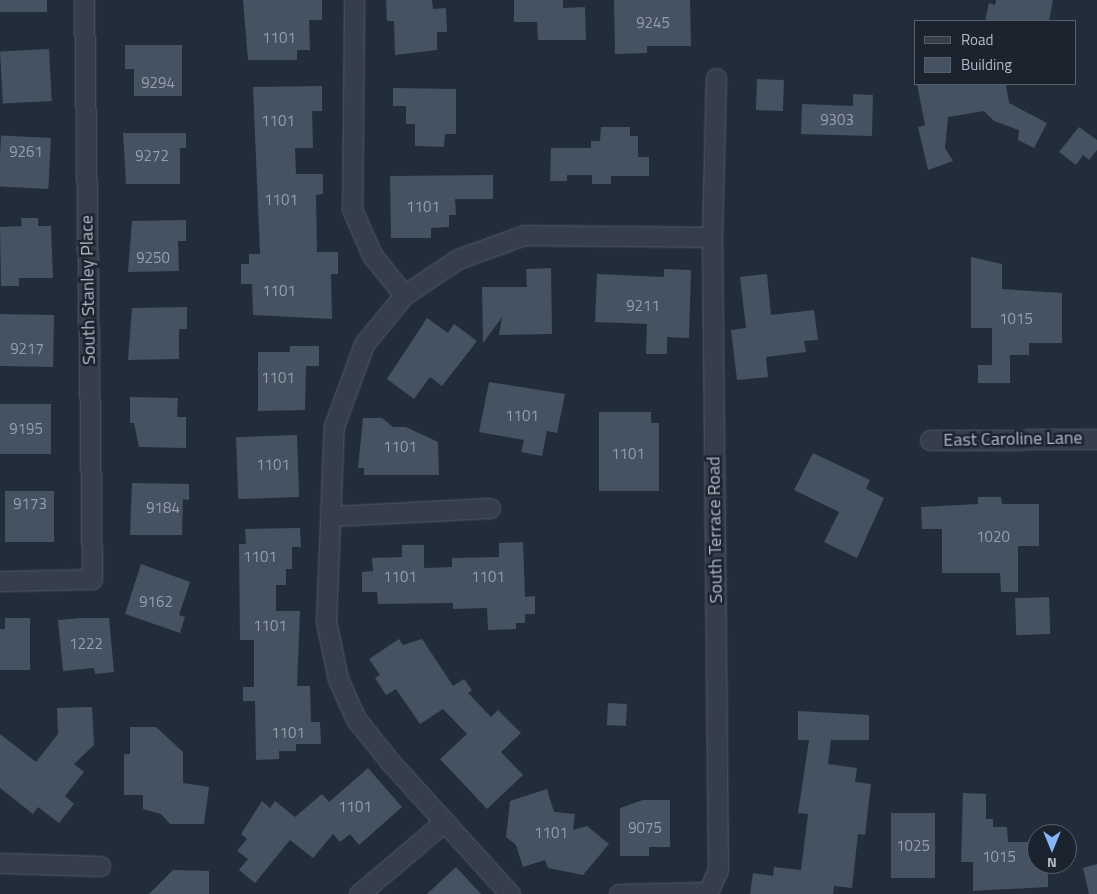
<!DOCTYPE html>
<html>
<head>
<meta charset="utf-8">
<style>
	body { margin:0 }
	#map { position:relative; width:1097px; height:894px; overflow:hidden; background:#222d3a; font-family:"Titillium Web",sans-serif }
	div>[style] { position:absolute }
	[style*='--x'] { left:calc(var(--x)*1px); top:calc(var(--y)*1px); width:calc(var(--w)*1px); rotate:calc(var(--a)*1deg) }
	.building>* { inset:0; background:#455261; transform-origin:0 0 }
	.roads { filter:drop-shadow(0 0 1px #535c68) drop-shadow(0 0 1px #535c68) }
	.minor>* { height:19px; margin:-9.5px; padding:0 9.5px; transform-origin:9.5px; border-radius:9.5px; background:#353e4a }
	span { translate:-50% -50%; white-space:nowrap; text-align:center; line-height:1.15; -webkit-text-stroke:5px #1b232f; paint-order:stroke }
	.number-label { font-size:15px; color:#959fad }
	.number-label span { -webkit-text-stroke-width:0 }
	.street-label { font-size:18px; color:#b0b9c6 }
	.legend { position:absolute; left:914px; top:20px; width:162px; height:65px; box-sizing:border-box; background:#1b232f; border:1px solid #575f6b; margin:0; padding:6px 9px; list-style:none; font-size:15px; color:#b0b9c6 }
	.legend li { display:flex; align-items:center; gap:10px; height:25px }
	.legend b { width:25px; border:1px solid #575f6b }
	.north { position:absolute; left:1027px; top:824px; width:50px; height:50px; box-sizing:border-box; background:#1b232f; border:1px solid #575f6b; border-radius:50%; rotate:180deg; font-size:14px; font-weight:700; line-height:20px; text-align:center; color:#b0b9c6 }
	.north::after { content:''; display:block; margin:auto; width:18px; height:22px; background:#85b4f7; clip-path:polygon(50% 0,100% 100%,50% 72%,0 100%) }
</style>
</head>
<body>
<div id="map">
	<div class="building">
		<i style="left:0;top:0;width:47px;height:12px"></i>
		<i style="clip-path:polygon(243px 0,322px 0,322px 20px,309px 20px,310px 50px,297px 50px,297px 60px,248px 60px)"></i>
		<i style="clip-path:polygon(386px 0,432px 0,433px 9px,446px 8px,447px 32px,437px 32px,437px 50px,395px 55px,394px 21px,387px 21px)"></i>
		<i style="clip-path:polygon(514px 0,563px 0,563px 8px,585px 7px,586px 40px,538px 40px,537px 22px,514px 22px)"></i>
		<i style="clip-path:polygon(614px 0,690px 0,691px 46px,647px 46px,647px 53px,615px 54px)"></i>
		<i style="clip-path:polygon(996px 0,1053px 0,1049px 21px,985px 21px,989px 3px,995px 5px)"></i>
		<i style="clip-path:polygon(125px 45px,182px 45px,182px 96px,134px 96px,134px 69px,125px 69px)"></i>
		<i style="left:49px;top:49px;width:52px;height:49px;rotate:87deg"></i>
		<i style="left:757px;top:79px;width:27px;height:31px;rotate:2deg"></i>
		<i style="clip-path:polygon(917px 84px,1006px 84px,1009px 103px,1047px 123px,1034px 148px,1018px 140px,1019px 130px,994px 121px,984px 111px,948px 117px,945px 148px,953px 161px,928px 170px,918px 127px,925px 125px)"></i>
		<i style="clip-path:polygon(322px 86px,322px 111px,312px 111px,313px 148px,295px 148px,296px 174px,323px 174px,323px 194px,316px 195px,317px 252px,338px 252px,338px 274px,331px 274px,332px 319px,253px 315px,252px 284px,241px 284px,241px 264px,249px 264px,249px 254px,260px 254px,253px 87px)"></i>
		<i style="clip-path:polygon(393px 88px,456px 89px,456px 134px,445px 134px,444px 147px,415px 146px,415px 124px,406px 124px,406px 106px,393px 106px)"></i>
		<i style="clip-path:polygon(853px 94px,873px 95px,872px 136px,801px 134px,802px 104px,853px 106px)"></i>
		<i style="clip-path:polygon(601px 127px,630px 127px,630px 136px,638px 136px,638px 157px,649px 157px,649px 176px,611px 176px,611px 184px,592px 184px,592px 175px,567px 175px,567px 181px,550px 181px,551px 148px,591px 148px,591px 141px,600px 141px)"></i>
		<i style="clip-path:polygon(1079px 127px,1097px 140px,1097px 150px,1089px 160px,1083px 155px,1076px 165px,1059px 152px)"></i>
		<i style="clip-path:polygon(123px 133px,186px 133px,186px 148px,180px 148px,180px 184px,126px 184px)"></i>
		<i style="left:51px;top:138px;width:51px;height:50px;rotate:93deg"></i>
		<i style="clip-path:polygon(493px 175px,493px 199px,455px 199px,456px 215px,449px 215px,449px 227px,431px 228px,431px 238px,391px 238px,390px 176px)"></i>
		<i style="clip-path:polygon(21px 218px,38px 218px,38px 226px,51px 226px,53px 278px,19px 278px,19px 286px,1px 286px,0 227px,22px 226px)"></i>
		<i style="clip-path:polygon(186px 220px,186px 241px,178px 241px,179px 271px,128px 272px,132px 221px)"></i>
		<i style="clip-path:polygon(971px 257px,1002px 264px,1002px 289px,1062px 293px,1062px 343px,1029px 343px,1029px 355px,1010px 355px,1010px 383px,978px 383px,978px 365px,992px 365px,992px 328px,971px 328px)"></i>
		<i style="clip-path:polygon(551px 268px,552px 334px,499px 335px,502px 317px,483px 343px,482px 287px,527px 287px,526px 269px)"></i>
		<i style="clip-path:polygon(664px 269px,691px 270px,689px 338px,667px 337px,667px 354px,646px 354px,647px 324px,595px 322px,597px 274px,664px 277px)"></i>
		<i style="clip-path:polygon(767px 274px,771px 315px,814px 310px,818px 340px,804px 341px,806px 352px,766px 357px,768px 377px,737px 380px,731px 330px,746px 328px,740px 277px)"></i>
		<i style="clip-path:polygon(187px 307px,187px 329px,179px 329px,179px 359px,128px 360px,132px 308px)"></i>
		<i style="left:0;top:314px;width:54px;height:52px;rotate:1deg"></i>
		<i style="clip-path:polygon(427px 318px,448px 333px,454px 324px,477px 341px,442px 386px,430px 377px,414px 399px,387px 379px)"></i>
		<i style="clip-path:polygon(290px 346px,319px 346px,319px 366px,306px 366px,305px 410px,258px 411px,258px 352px,290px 352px)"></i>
		<i style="clip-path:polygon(489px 382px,565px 394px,557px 433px,547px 431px,542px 456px,521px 452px,524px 440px,479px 432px)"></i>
		<i style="clip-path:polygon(130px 397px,178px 398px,177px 417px,186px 417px,186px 448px,139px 447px,134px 423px,130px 423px)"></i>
		<i style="left:0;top:404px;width:51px;height:50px"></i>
		<i style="clip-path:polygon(599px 412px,651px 412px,651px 423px,659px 423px,659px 491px,599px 491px)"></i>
		<i style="clip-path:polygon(363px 418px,382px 418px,393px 427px,406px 427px,438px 442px,439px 475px,364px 475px,364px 468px,358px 468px)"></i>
		<i style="left:297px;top:435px;width:62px;height:61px;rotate:88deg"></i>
		<i style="clip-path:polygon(813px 453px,870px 480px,866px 489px,884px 498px,857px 558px,824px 542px,839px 512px,794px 490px)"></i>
		<i style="clip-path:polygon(132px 483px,189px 484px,189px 500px,183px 499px,182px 535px,130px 535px)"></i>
		<i style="left:5px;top:491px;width:49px;height:51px"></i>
		<i style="clip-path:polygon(978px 497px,1001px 497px,1002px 504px,1039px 504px,1039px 546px,1018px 546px,1018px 592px,1001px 592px,1000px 573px,942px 573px,942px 529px,922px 529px,921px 507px,978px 504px)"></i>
		<i style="clip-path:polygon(300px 528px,301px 547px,292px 547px,292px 569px,286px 569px,286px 585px,276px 585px,276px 611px,300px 611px,297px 686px,310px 686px,311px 722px,320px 722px,321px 744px,296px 744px,296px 751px,279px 751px,279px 759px,256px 760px,255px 701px,243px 701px,243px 687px,254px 687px,254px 640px,240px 640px,239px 544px,246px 544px,245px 529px)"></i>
		<i style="clip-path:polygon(523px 542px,525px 597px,535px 596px,535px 614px,525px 614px,525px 623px,516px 623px,516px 629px,488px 630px,487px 608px,453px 609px,453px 603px,378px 604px,377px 592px,362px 592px,362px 572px,373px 571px,372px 558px,402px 557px,402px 545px,424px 545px,424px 568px,452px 567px,452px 558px,499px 557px,499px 543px)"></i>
		<i style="clip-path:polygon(141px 564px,190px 582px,179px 615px,185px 617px,180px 633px,125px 614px)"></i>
		<i style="left:1049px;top:597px;width:37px;height:34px;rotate:88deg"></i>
		<i style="clip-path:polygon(5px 618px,30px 618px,30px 670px,0 670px,0 629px,5px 629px)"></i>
		<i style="clip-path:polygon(82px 618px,109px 618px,114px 672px,95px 674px,94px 668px,63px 671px,58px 620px)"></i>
		<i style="clip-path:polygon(399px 639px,403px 645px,422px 639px,453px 686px,464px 679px,472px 690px,468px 693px,491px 717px,498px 710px,521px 733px,501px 752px,523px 775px,487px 809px,440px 759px,467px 734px,443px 709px,420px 724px,396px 689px,386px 695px,375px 678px,380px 675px,369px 659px)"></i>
		<i style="left:608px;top:703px;width:19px;height:22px;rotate:3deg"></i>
		<i style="clip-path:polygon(92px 707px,94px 745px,74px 764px,84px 772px,65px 796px,74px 804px,59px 823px,38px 807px,33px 814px,0 788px,0 734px,36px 762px,58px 734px,57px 708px)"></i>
		<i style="clip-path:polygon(798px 711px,869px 715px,869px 740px,831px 740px,828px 764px,857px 768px,855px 782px,871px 784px,865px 835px,858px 834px,852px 888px,834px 886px,833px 894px,750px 894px,753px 873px,773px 876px,774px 867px,801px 870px,808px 814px,798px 813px,809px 740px,798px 740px)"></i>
		<i style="clip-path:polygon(130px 727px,156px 727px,183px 752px,183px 783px,209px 787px,204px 824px,170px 824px,161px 814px,143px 809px,143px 795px,124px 795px,124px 754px,130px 754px)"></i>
		<i style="clip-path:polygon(368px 768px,402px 807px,359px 845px,350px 834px,340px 842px,333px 834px,313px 858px,290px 840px,255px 883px,239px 870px,248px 859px,237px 851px,247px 839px,241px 834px,262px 801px,270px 808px,275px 801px,295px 817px,322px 794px,329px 802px)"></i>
		<i style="clip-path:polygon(547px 789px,554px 812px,575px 814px,573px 830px,587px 826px,609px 844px,583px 875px,548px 868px,545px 860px,523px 867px,516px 845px,506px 837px,510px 801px)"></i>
		<i style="clip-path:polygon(963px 793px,986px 794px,986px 819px,993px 819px,993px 827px,1007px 827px,1008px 842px,1037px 842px,1037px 864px,1048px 864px,1048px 887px,973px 891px,973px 862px,961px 862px)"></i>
		<i style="clip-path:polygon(670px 800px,670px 847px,649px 847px,649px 856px,620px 856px,620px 808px,643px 800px)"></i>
		<i style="left:935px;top:813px;width:65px;height:44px;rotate:90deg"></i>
		<i style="clip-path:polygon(1097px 864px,1097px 894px,1089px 894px,1083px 868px)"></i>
		<i style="clip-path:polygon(456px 867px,481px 894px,427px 894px)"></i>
		<i style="clip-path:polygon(173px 870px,209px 871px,209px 894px,149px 894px)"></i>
	</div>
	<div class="roads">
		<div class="minor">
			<i style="--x:354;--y:0;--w:209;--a:90.5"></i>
			<i style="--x:352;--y:209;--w:50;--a:66.5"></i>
			<i style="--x:372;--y:255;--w:51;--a:51.3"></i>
			<i style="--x:930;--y:440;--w:167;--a:-0.3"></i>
			<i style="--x:332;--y:516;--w:158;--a:-2.9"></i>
			<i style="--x:0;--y:581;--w:92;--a:-1.2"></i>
			<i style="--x:92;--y:579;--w:579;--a:-90.79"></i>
			<i style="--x:0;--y:863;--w:100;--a:1.7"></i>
			<i style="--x:359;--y:894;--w:111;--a:-40.3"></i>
			<i style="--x:510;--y:894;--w:176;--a:-132.2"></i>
			<i style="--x:392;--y:764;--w:58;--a:-128.7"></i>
			<i style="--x:356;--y:719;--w:44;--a:-114.2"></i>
			<i style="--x:338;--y:679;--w:59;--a:-101.7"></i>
			<i style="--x:326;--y:621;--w:195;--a:-87.7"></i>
			<i style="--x:334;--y:426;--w:87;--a:-69.9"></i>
			<i style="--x:364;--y:344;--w:63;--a:-50.8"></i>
			<i style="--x:404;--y:295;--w:65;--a:-33.7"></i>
			<i style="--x:458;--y:259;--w:70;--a:-20"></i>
			<i style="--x:524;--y:235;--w:188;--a:0.6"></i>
			<i style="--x:619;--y:894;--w:89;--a:-1.3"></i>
			<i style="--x:708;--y:892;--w:24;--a:-66"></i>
			<i style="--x:718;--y:870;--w:633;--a:-90.54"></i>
			<i style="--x:712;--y:237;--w:159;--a:-88.6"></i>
		</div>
	</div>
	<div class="number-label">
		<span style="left:653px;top:23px">9245</span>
		<span style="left:279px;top:38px">1101</span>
		<span style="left:158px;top:83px">9294</span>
		<span style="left:837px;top:120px">9303</span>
		<span style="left:278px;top:121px">1101</span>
		<span style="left:26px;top:152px">9261</span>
		<span style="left:152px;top:156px">9272</span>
		<span style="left:281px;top:200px">1101</span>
		<span style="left:423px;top:207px">1101</span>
		<span style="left:153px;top:258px">9250</span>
		<span style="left:279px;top:291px">1101</span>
		<span style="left:643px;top:306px">9211</span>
		<span style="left:1016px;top:319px">1015</span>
		<span style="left:27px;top:349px">9217</span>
		<span style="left:278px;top:378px">1101</span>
		<span style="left:522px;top:416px">1101</span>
		<span style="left:26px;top:429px">9195</span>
		<span style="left:400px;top:447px">1101</span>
		<span style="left:628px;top:454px">1101</span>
		<span style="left:273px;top:465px">1101</span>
		<span style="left:30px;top:504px">9173</span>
		<span style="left:163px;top:508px">9184</span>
		<span style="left:993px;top:537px">1020</span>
		<span style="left:260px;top:557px">1101</span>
		<span style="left:400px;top:577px">1101</span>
		<span style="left:488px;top:577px">1101</span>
		<span style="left:156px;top:602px">9162</span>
		<span style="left:270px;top:626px">1101</span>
		<span style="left:86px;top:644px">1222</span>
		<span style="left:288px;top:733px">1101</span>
		<span style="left:355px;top:807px">1101</span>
		<span style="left:645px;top:828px">9075</span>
		<span style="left:551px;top:833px">1101</span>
		<span style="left:913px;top:846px">1025</span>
		<span style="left:999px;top:857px">1015</span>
	</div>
	<div class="street-label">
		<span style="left:88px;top:290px;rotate:-91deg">South Stanley Place</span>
		<span style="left:1013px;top:439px;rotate:-1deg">East Caroline Lane</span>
		<span style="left:715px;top:530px;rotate:-91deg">South Terrace Road</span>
	</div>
	<ul class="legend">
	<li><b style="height:6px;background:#353e4a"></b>Road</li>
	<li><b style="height:14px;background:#455261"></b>Building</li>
	</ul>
	<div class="north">N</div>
</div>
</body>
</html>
